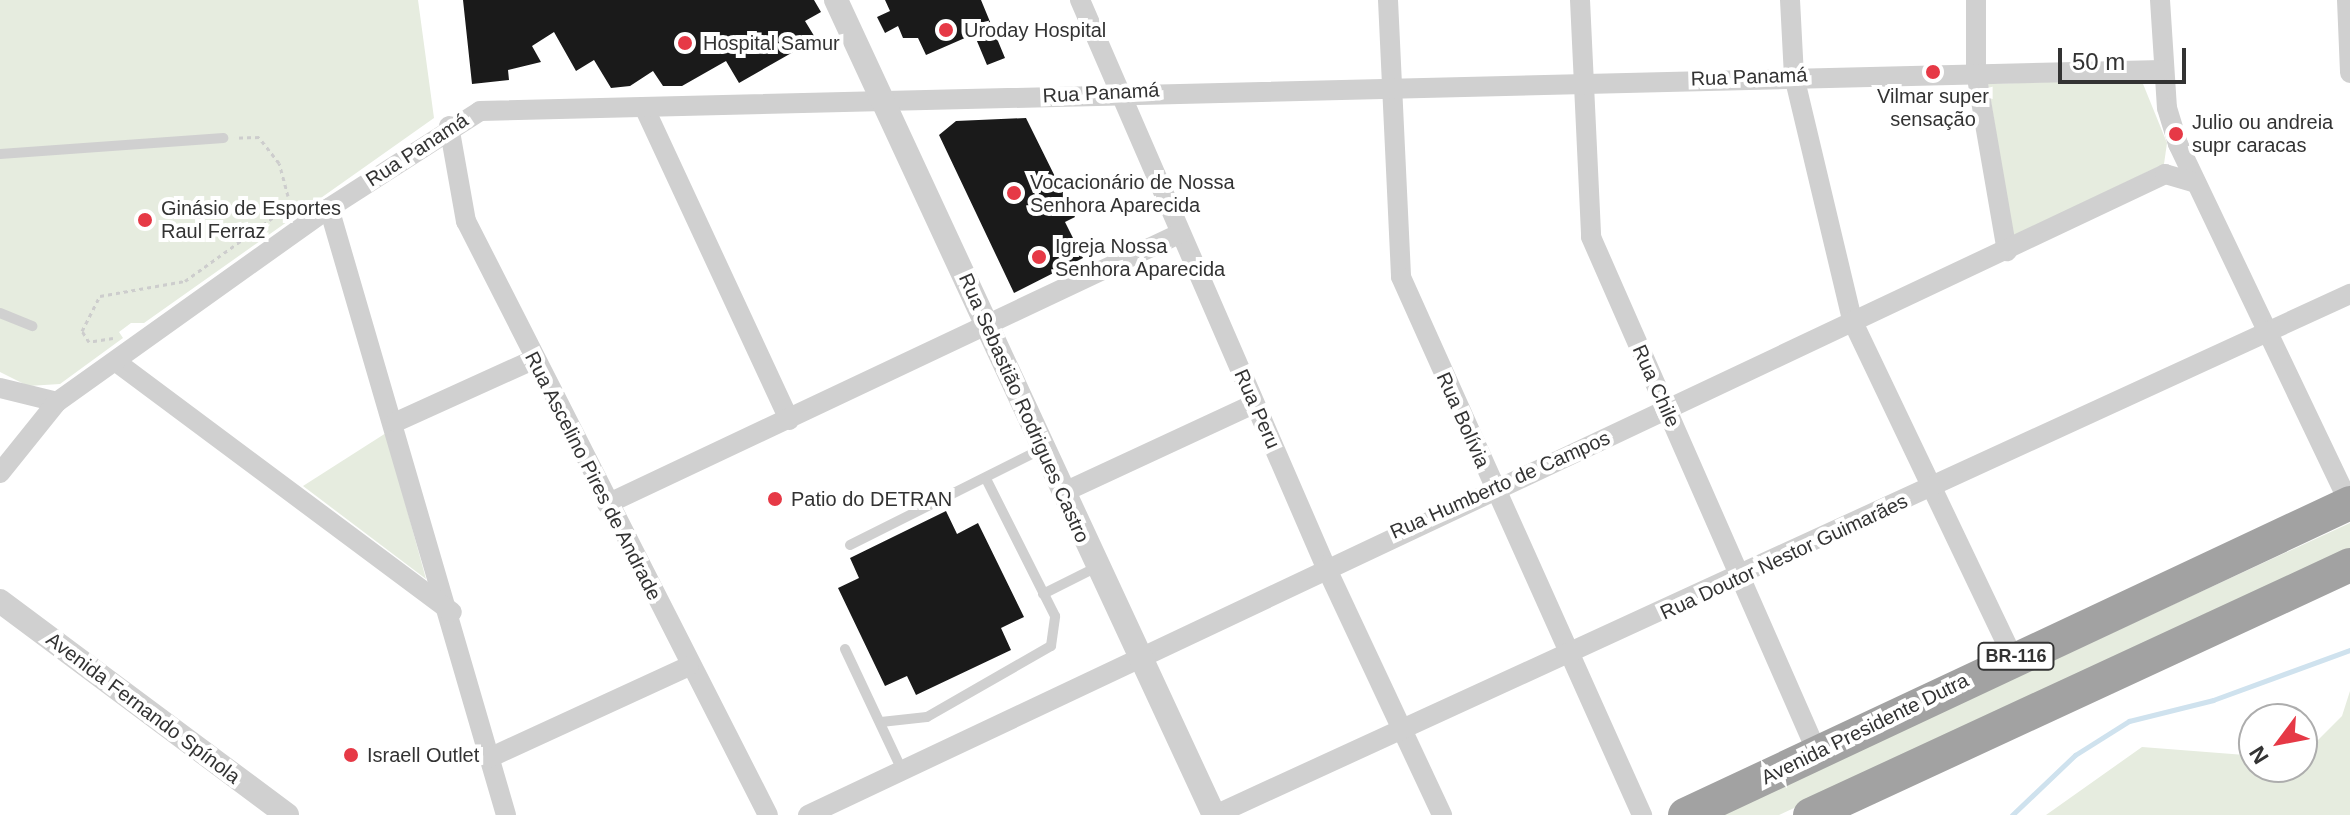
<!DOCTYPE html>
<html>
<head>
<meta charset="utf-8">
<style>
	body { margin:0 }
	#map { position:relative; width:2350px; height:815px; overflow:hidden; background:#fff; font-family:Helvetica,sans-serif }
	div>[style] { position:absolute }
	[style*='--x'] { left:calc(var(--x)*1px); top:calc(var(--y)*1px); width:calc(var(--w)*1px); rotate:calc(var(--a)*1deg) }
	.green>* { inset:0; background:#e6ecdf }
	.stream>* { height:5px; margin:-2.5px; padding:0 2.5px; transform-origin:2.5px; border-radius:2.5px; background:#cfe2ee }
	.building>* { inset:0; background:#1a1a1a }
	.path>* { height:3px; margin-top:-1.5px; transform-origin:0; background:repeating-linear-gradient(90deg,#cdcdcd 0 4px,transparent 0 8px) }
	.service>* { height:10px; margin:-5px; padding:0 5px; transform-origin:5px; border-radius:5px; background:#d0d0d0 }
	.minor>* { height:20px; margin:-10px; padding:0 10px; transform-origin:10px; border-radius:10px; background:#d0d0d0 }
	.tertiary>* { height:24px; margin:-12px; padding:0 12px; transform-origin:12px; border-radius:12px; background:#d0d0d0 }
	.trunk>* { height:34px; margin:-17px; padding:0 17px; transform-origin:17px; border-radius:17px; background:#a2a2a2 }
	.dots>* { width:22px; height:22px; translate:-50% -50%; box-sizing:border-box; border:4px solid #fff; border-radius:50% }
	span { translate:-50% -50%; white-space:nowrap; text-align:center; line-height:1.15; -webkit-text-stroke:8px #fff; paint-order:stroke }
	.shield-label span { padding:2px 6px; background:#fff; border:2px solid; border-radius:6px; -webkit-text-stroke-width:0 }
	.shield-label { font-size:18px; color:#333; font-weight:700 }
	.poi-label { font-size:20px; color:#333 }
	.left { translate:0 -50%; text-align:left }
	.street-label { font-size:20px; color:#333 }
	.north { position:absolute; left:2238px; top:703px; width:80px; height:80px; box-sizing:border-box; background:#fff; border:2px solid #adadad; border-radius:50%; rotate:238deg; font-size:22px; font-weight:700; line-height:32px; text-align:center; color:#333 }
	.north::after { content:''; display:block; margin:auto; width:28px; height:36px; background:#e63946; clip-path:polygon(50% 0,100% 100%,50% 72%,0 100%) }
	.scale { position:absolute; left:2058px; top:48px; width:128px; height:36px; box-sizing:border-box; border:4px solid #333; border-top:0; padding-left:10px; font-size:24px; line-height:28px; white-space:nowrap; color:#333; -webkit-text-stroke:6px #fff; paint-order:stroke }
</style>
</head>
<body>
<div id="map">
	<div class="green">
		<i style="clip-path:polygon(0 0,418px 0,434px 118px,144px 323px,131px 323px,119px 332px,123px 338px,60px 384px,28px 386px,0 372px)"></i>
		<i style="clip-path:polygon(2141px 79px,2167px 143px,2164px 164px,2013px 236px,1988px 84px)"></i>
		<i style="clip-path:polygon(386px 433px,426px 579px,303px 486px)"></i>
		<i style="clip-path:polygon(2350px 523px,2350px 548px,1978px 723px,1779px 815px,1717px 815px)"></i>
		<i style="clip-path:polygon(2350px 691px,2350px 815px,2046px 815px,2142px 747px,2245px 755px,2254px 767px,2285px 772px,2302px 767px,2302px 756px,2342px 716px)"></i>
	</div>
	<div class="stream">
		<i style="--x:2012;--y:815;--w:87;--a:-43.6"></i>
		<i style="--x:2075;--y:755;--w:64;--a:-32.2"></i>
		<i style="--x:2129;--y:721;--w:87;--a:-14"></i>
		<i style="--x:2213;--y:700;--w:146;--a:-20.1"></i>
	</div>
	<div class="building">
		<i style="clip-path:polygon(463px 0,814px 0,821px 12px,805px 21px,816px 39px,739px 83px,726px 61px,682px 86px,663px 86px,653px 71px,630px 86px,611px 88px,594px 60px,576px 71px,554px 32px,532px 46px,541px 62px,508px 70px,509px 80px,472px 84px)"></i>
		<i style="clip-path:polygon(885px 0,981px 0,1005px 58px,987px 65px,974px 34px,926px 55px,918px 38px,903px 38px,898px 26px,885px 33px,877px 17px,890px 11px)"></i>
		<i style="clip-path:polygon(1026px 118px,1075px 217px,1065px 222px,1083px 258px,1014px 293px,939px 135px,956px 121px)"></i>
		<i style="clip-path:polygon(946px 511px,957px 534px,978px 523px,1024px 617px,1001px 628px,1011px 650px,916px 695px,907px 676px,885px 686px,838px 588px,859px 578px,850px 558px)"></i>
	</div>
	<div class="path">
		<i style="--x:113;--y:338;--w:24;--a:171"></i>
		<i style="--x:89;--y:342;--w:13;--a:-122"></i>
		<i style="--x:82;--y:331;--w:39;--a:-63"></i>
		<i style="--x:100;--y:296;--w:86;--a:-10"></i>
		<i style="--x:185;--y:281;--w:120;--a:-35.8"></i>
		<i style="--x:282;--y:211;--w:16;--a:-68"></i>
		<i style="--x:288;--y:196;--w:34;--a:-105"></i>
		<i style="--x:279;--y:163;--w:33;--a:-128"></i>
		<i style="--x:259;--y:137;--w:24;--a:178"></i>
	</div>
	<div class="service">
		<i style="--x:0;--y:154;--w:224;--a:-4.1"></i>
		<i style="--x:0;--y:313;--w:35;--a:22"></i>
		<i style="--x:850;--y:545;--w:215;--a:-26.6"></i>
		<i style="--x:1043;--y:594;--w:60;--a:-26.6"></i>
		<i style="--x:845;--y:649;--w:134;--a:64.8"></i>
		<i style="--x:881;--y:722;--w:46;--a:-6.2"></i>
		<i style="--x:927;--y:717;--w:143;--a:-29.8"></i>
		<i style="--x:1051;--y:646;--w:30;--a:-82"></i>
		<i style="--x:1055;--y:616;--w:153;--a:-116.7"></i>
	</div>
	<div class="minor">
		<i style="--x:1080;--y:0;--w:616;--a:66.56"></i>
		<i style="--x:1325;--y:565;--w:276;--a:64.9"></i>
		<i style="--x:1388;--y:0;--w:277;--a:87.3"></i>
		<i style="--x:1401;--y:277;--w:590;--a:65.87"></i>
		<i style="--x:1580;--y:0;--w:237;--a:87.3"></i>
		<i style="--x:1591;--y:237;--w:562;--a:66.31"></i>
		<i style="--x:1790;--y:0;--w:76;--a:87"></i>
		<i style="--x:1794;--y:76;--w:251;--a:76.6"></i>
		<i style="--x:1852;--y:320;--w:374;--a:64.5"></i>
		<i style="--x:1976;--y:0;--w:72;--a:90"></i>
		<i style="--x:1976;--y:72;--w:182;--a:80.2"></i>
		<i style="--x:2160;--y:0;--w:108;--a:86.3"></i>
		<i style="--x:2167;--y:108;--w:38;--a:73"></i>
		<i style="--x:2178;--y:144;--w:398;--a:64.5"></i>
		<i style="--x:2347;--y:0;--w:73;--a:87.6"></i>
		<i style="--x:644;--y:107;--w:345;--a:65.1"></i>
		<i style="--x:449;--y:126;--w:97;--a:79.9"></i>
		<i style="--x:466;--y:221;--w:666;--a:63.05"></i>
		<i style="--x:329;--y:208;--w:632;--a:73.74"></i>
		<i style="--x:119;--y:364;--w:415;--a:36.7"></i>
		<i style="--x:0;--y:388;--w:59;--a:13.8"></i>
		<i style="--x:396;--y:422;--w:153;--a:-24.4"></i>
		<i style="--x:0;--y:473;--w:91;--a:-51.2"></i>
		<i style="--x:57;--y:402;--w:334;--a:-35.5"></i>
		<i style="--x:329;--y:208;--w:179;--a:-32.7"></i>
		<i style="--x:480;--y:111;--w:1683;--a:-1.4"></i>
		<i style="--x:1062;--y:493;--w:212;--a:-24.9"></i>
		<i style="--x:607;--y:504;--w:633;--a:-25.27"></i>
		<i style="--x:489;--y:758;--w:220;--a:-24.7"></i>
		<i style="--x:808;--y:815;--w:1501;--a:-25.28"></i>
		<i style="--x:2165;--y:174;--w:32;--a:16"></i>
		<i style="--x:1215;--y:815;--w:1249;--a:-24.66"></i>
	</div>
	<div class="tertiary">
		<i style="--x:836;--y:0;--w:898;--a:65.12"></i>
		<i style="--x:0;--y:601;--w:358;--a:36.7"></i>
	</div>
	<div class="trunk">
		<i style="--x:1685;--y:815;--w:735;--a:-25.13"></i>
		<i style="--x:1810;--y:815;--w:595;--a:-24.84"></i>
	</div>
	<div class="dots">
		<i style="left:946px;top:30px;background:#e63946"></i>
		<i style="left:685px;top:43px;background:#e63946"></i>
		<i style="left:1933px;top:72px;background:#e63946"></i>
		<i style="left:2176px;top:134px;background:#e63946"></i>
		<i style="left:1014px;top:193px;background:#e63946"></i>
		<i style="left:145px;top:220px;background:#e63946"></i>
		<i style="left:1039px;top:257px;background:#e63946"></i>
		<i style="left:775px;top:499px;background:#e63946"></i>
		<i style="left:351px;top:755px;background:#e63946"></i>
	</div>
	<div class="shield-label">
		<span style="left:2016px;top:656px">BR-116</span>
	</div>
	<div class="poi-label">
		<span class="left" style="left:964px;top:30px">Uroday Hospital</span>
		<span class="left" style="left:703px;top:43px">Hospital Samur</span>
		<span style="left:1933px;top:108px">Vilmar super<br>sensação</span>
		<span class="left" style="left:2192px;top:134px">Julio ou andreia<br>supr caracas</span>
		<span class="left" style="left:1030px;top:194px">Vocacionário de Nossa<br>Senhora Aparecida</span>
		<span class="left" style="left:161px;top:220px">Ginásio de Esportes<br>Raul Ferraz</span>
		<span class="left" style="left:1055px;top:258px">Igreja Nossa<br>Senhora Aparecida</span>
		<span class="left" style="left:791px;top:499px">Patio do DETRAN</span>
		<span class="left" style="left:367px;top:755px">Israell Outlet</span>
	</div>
	<div class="street-label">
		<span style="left:1749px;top:77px;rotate:-2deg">Rua Panamá</span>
		<span style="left:1101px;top:93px;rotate:-3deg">Rua Panamá</span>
		<span style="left:417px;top:150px;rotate:-33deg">Rua Panamá</span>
		<span style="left:1656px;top:386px;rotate:66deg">Rua Chile</span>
		<span style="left:1024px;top:408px;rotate:66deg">Rua Sebastião Rodrigues Castro</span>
		<span style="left:1257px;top:409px;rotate:66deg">Rua Peru</span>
		<span style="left:1463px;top:420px;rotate:66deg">Rua Bolívia</span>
		<span style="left:593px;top:476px;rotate:63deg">Rua Ascelino Pires de Andrade</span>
		<span style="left:1500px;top:485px;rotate:-24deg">Rua Humberto de Campos</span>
		<span style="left:1784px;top:557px;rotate:-25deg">Rua Doutor Nestor Guimarães</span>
		<span style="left:143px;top:708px;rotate:37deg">Avenida Fernando Spínola</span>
		<span style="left:1865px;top:729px;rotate:-26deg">Avenida Presidente Dutra</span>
	</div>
	<div class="north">N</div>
	<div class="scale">50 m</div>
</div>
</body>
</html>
